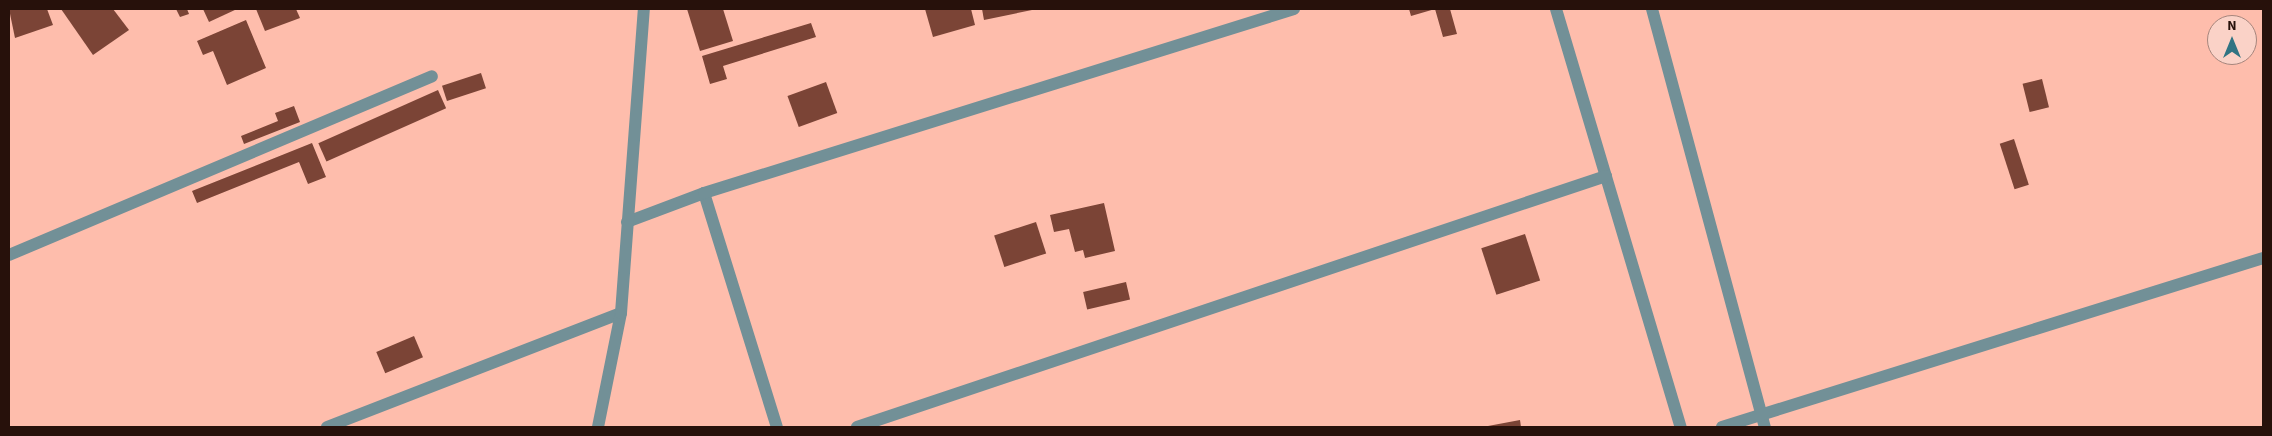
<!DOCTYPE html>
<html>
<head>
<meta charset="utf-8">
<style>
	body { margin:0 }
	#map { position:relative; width:2272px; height:436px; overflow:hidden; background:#febdac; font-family:"Source Sans 3",sans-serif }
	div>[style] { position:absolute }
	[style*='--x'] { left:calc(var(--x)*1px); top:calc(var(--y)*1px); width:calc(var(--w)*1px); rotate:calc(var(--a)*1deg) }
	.building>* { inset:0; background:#7b4436; transform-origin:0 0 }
	.minor>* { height:12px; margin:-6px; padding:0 6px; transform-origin:6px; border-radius:6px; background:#729097 }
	span { translate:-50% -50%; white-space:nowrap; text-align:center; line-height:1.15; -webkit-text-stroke:5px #fad2c7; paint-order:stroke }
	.frame { position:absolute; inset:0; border:10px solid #27110b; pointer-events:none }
	.north { position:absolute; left:2207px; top:15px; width:50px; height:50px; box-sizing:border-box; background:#fad2c7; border:1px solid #a6857c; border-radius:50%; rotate:0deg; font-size:14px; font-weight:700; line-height:20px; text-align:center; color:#27110b }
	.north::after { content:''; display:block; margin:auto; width:18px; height:22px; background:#307483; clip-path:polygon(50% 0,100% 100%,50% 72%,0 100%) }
</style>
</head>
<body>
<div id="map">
	<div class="building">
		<i style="clip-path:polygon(9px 9px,47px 9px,53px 25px,15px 38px)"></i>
		<i style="clip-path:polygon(61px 9px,113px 9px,129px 30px,93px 55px)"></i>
		<i style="clip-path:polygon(176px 9px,187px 9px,189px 14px,180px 17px)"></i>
		<i style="clip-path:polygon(203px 9px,237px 9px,209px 22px)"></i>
		<i style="clip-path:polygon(256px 9px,296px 9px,300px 18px,265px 31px)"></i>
		<i style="clip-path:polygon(687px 9px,723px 9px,733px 41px,700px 51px)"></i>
		<i style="clip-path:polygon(925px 9px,971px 9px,975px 25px,933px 37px)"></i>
		<i style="clip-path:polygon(982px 9px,1032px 9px,1032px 10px,984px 20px)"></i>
		<i style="clip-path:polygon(1409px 9px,1450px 9px,1457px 34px,1443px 37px,1435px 9px,1411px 16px)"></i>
		<i style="clip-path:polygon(246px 20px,266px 68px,227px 85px,213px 51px,203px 55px,197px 41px)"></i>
		<i style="clip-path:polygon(811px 23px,816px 37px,723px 66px,727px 79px,710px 84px,702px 56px)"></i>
		<i style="left:481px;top:73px;width:16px;height:41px;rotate:72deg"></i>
		<i style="left:2042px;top:79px;width:29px;height:20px;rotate:76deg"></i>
		<i style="left:826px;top:82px;width:33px;height:41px;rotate:70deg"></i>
		<i style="left:438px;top:90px;width:20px;height:131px;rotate:66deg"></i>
		<i style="clip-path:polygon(294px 106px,300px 122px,244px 144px,241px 136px,278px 121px,275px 113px)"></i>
		<i style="left:2014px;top:139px;width:48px;height:15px;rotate:72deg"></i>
		<i style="clip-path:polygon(312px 143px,326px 177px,308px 184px,299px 162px,197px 203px,192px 191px)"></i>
		<i style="clip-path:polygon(1104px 203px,1115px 251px,1085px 258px,1083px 250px,1075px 252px,1069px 229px,1054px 232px,1050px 215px)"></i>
		<i style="left:1036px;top:222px;width:33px;height:44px;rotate:72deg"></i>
		<i style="left:1525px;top:234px;width:49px;height:46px;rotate:72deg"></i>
		<i style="left:1126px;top:282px;width:18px;height:44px;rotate:77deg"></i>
		<i style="left:414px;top:336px;width:23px;height:41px;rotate:67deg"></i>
		<i style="clip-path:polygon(1520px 420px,1521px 427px,1488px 427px,1488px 426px)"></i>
	</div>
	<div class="minor">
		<i style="--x:1556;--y:9;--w:436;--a:73.4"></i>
		<i style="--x:1652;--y:9;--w:433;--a:74.9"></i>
		<i style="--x:704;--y:193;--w:245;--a:72.7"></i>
		<i style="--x:627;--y:222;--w:82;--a:-20.6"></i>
		<i style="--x:704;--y:193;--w:618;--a:-17.32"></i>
		<i style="--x:9;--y:255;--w:459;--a:-22.9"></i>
		<i style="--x:327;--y:427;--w:315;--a:-21.2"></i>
		<i style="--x:598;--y:427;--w:116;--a:-78.6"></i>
		<i style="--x:621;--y:313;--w:305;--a:-85.7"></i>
		<i style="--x:857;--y:427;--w:790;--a:-18.53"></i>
		<i style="--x:1722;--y:427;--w:567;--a:-17.35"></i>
	</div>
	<div class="frame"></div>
	<div class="north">N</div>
</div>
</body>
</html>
